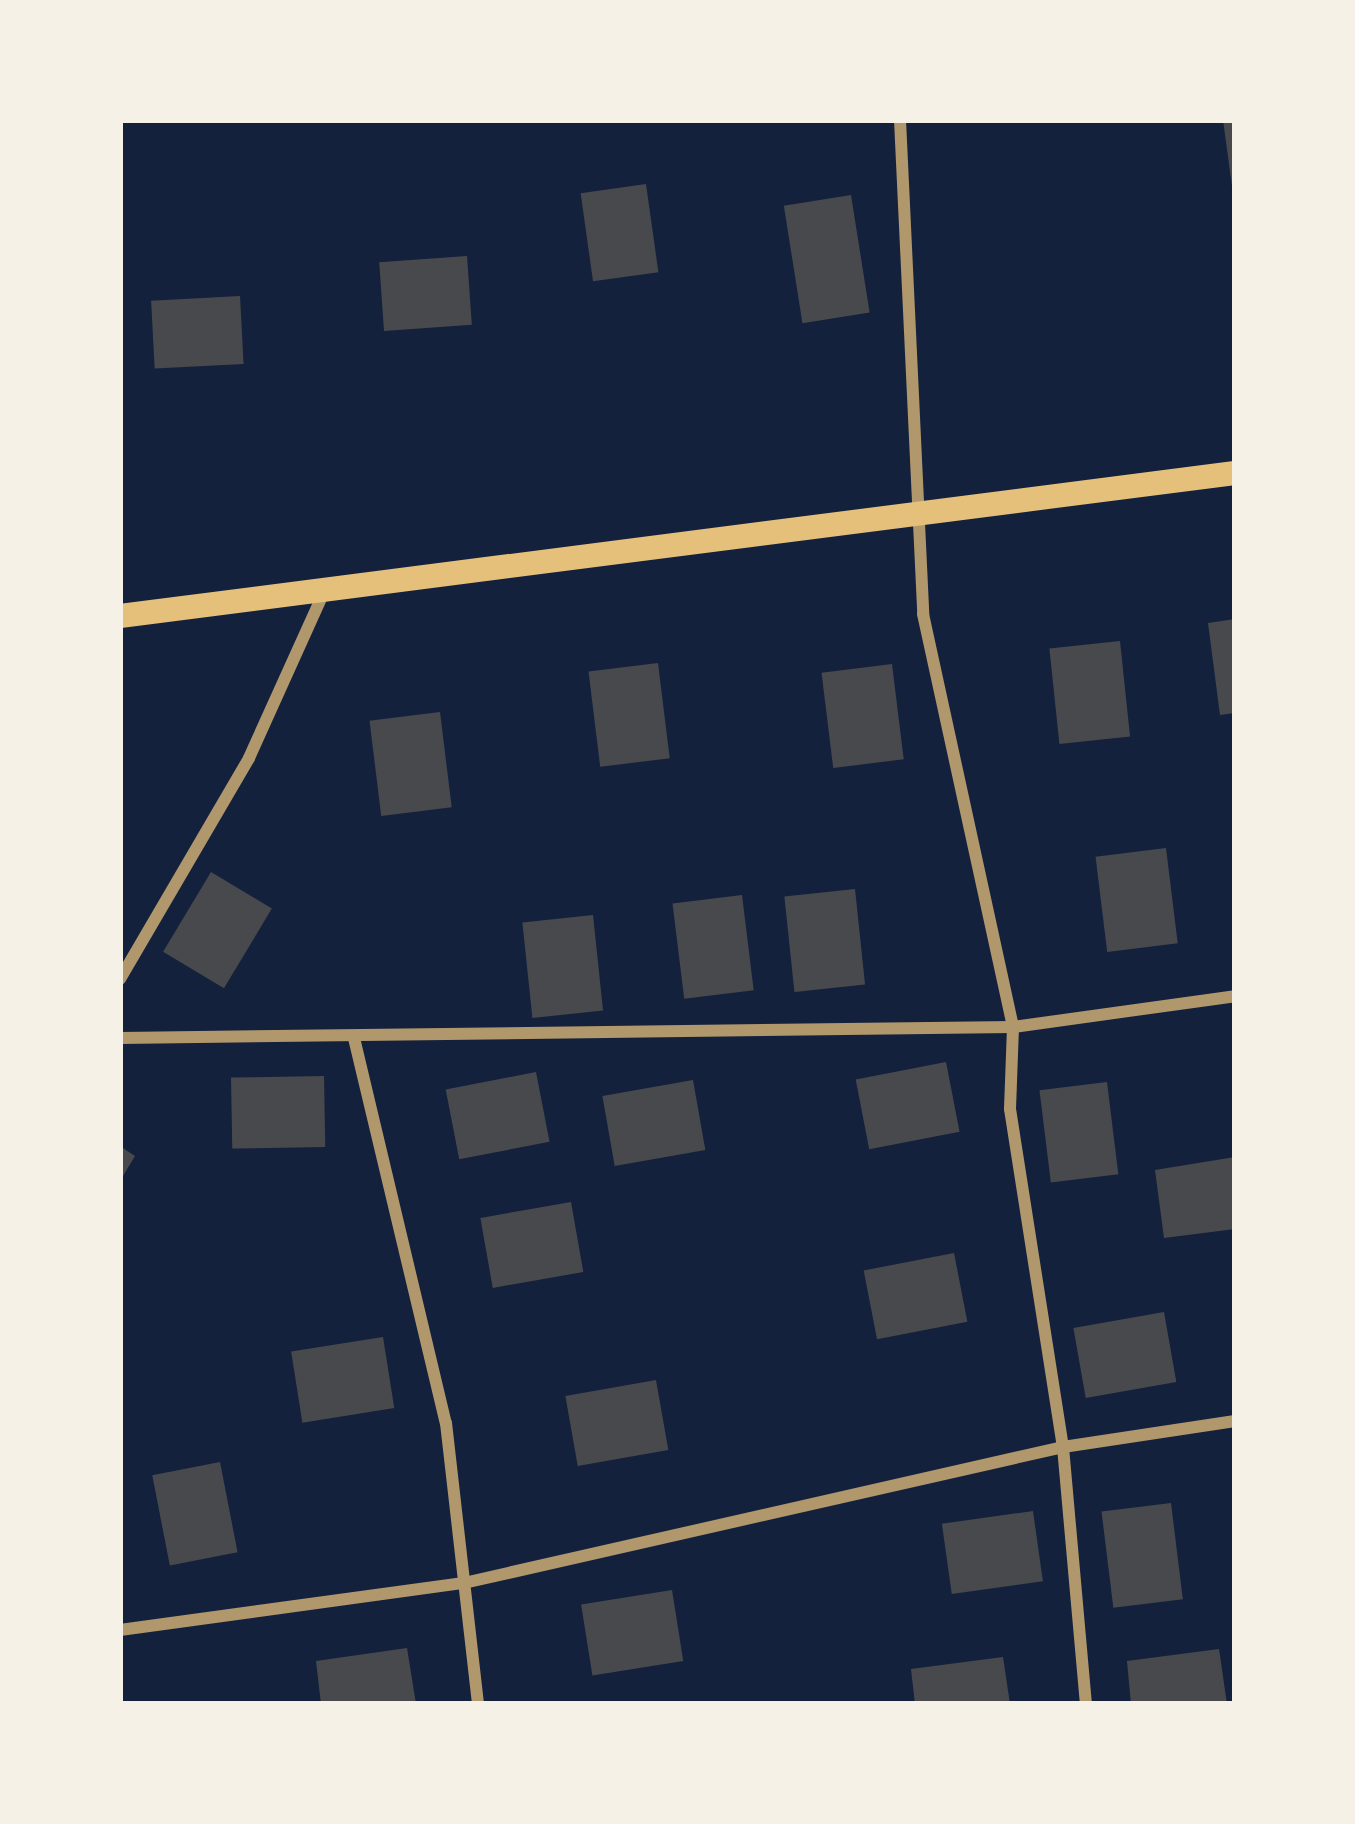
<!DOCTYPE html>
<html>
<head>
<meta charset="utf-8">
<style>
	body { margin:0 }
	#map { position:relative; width:1355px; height:1824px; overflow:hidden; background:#14213d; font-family:Overpass,sans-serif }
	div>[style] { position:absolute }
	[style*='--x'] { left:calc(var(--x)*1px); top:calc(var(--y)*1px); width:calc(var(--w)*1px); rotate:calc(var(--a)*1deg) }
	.building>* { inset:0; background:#48494c; transform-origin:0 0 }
	.minor>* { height:12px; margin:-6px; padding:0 6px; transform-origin:6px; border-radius:6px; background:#b1986c }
	.secondary>* { height:24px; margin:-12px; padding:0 12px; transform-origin:12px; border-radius:12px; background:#e5c07b }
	span { translate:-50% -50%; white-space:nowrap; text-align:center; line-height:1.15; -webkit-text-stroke:9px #f6f1e7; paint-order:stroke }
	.frame { position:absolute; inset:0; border:123px solid #f6f1e7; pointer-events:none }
</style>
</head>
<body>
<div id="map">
	<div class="building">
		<i style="clip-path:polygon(1223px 120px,1235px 120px,1235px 186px,1232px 186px)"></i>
		<i style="left:646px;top:184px;width:89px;height:66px;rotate:82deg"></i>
		<i style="left:851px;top:195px;width:119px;height:68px;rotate:81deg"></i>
		<i style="left:467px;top:256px;width:69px;height:88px;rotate:86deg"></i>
		<i style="left:240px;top:296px;width:68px;height:89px;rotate:87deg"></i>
		<i style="clip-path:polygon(1235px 619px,1235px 713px,1220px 715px,1208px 623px)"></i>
		<i style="left:1120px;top:641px;width:96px;height:71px;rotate:84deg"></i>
		<i style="left:658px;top:663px;width:96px;height:70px;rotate:83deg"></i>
		<i style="left:892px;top:664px;width:96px;height:71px;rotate:83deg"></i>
		<i style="left:440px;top:712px;width:96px;height:71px;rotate:83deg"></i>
		<i style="left:1166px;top:848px;width:96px;height:71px;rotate:83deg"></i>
		<i style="left:211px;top:872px;width:71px;height:93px;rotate:31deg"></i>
		<i style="left:855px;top:889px;width:96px;height:71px;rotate:84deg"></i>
		<i style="left:742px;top:895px;width:96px;height:70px;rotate:83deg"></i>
		<i style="left:593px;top:915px;width:96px;height:71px;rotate:84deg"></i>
		<i style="left:946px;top:1062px;width:71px;height:92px;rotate:79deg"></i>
		<i style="left:536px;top:1072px;width:71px;height:92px;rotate:79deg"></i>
		<i style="left:324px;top:1076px;width:71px;height:93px;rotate:89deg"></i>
		<i style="left:693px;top:1080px;width:71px;height:92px;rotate:80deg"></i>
		<i style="left:1107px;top:1082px;width:93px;height:68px;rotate:83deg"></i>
		<i style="clip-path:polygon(120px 1146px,135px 1156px,120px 1181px)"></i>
		<i style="clip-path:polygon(1235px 1157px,1235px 1229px,1164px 1238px,1155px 1170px)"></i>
		<i style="left:571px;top:1202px;width:71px;height:92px;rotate:80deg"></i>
		<i style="left:954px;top:1253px;width:70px;height:92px;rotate:79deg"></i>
		<i style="left:1164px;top:1312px;width:71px;height:92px;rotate:80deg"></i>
		<i style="left:383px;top:1337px;width:72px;height:93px;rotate:81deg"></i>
		<i style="left:656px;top:1380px;width:71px;height:92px;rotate:80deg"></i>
		<i style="left:220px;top:1462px;width:92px;height:69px;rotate:79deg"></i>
		<i style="left:1171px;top:1503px;width:97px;height:70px;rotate:83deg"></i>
		<i style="left:1033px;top:1511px;width:71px;height:92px;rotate:82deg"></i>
		<i style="left:672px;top:1590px;width:72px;height:92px;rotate:81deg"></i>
		<i style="clip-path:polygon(407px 1648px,416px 1704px,321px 1704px,316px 1661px)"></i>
		<i style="clip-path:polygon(1219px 1649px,1227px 1704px,1131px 1704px,1127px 1661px)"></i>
		<i style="clip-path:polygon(1003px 1657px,1010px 1704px,915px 1704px,911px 1669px)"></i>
	</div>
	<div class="minor">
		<i style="--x:900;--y:120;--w:495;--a:87.3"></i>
		<i style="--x:923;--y:614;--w:423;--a:77.7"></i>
		<i style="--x:1013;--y:1027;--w:82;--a:92.1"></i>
		<i style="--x:1010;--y:1109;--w:342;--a:81.1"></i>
		<i style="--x:1063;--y:1447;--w:258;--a:84.9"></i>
		<i style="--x:120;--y:979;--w:256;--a:-59.7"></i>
		<i style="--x:249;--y:758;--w:182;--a:-65.7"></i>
		<i style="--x:120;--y:1038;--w:893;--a:-0.71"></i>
		<i style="--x:1013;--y:1027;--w:224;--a:-7.9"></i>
		<i style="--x:354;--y:1038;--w:396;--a:76.6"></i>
		<i style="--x:446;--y:1423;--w:283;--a:83.5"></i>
		<i style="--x:120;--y:1630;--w:347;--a:-7.8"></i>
		<i style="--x:464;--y:1583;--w:614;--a:-12.79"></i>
		<i style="--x:1063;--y:1447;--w:174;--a:-8.6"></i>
	</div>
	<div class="secondary">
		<i style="--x:120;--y:616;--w:1124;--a:-7.31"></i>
	</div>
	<div class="frame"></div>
</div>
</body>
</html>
